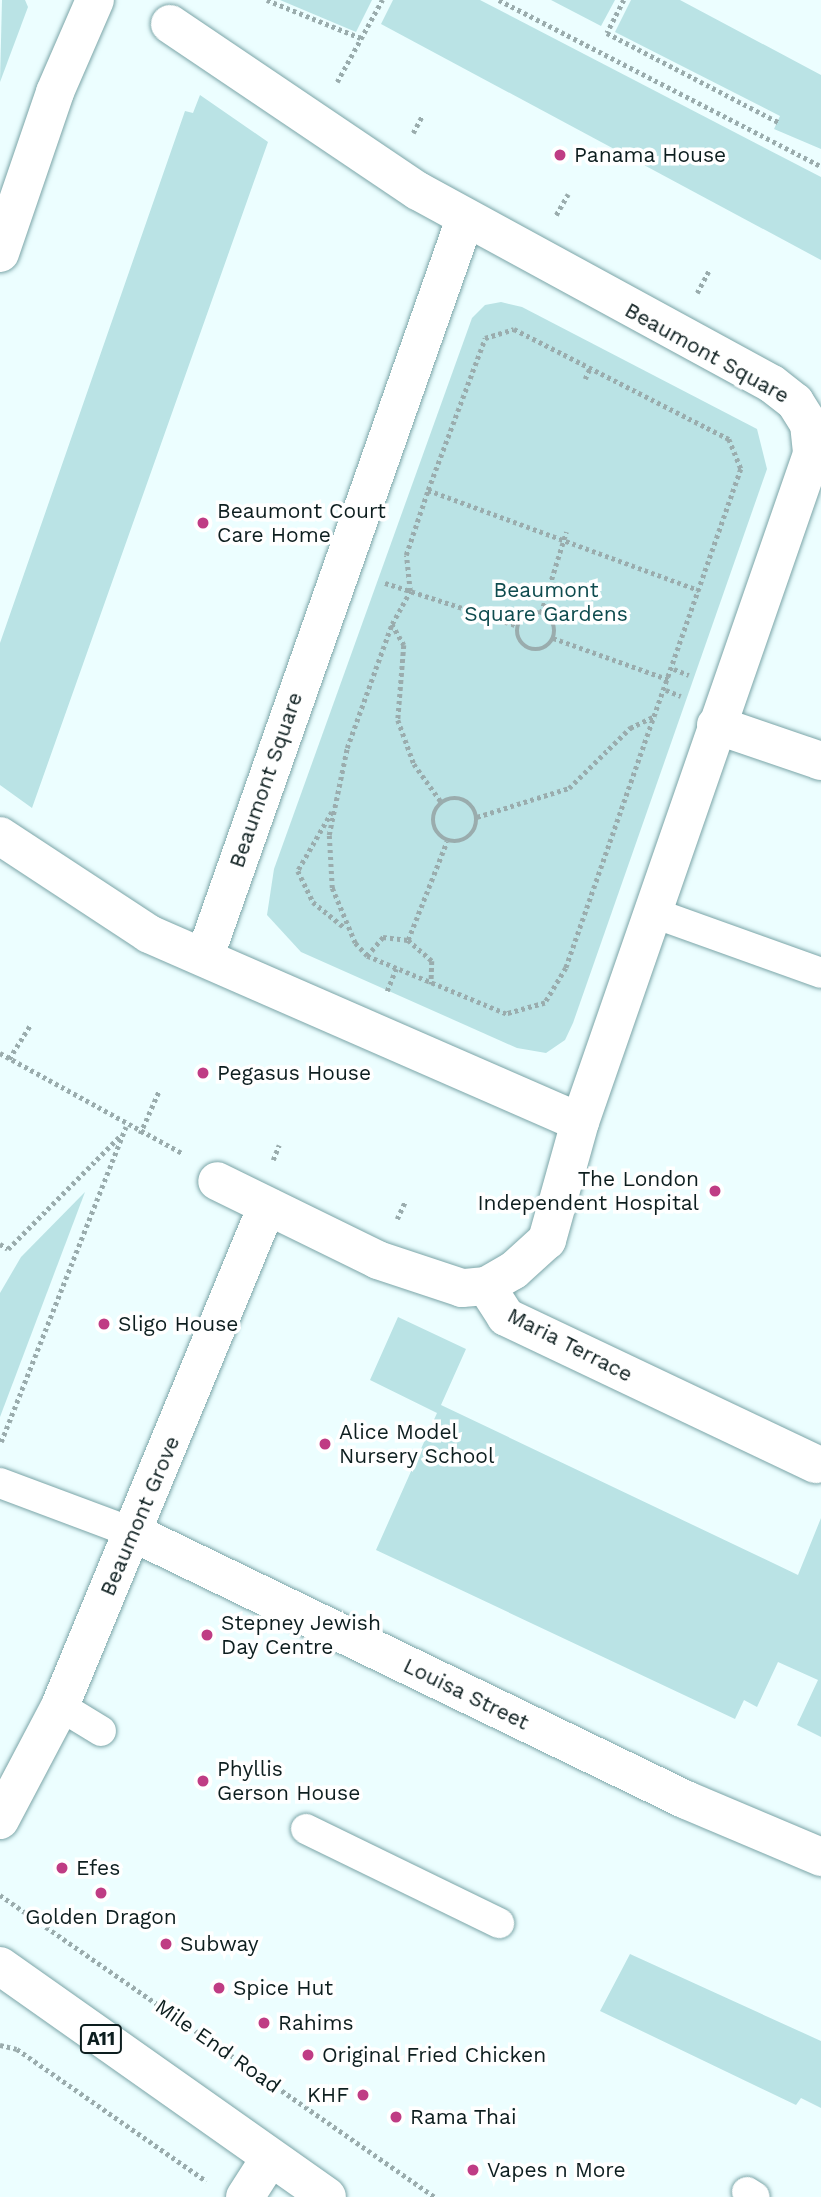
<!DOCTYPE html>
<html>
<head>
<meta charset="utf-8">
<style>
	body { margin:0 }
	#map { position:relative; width:821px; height:2197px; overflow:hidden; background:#ecfeff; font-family:"Work Sans",sans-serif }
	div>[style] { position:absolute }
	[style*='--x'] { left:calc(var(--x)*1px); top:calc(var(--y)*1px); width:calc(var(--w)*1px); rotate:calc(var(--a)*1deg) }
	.green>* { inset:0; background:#bae3e5 }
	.path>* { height:4.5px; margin-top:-2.25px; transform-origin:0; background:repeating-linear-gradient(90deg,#9aacad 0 3.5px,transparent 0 7px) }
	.path>.ring { margin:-2.25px; padding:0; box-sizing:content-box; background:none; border:4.5px solid #9aacad; border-radius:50% }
	.roads { filter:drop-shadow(0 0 2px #7ba5a8) drop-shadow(0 0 2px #7ba5a8) }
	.lane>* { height:30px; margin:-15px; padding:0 15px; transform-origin:15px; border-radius:15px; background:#fff }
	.street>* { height:38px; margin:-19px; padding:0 19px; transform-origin:19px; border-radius:19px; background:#fff }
	.secondary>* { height:38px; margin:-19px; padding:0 19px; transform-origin:19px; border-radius:19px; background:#fff }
	.highway>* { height:38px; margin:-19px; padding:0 19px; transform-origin:19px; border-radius:19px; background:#fff }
	.dots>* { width:19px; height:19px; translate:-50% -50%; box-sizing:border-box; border:4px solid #fff; border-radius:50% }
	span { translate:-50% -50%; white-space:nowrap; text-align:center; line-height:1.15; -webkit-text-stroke:7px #fff; paint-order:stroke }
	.shield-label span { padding:2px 5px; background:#fff; border:2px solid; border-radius:5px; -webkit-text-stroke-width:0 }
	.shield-label { font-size:19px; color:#0d1e1f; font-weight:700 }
	.poi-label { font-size:21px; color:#0d1e1f }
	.left { translate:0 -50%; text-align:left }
	.right { translate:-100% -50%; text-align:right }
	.street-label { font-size:21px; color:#0d1e1f }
	.park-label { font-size:21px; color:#0e4b4e }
</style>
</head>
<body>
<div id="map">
	<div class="green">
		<i style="clip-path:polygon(2px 0,25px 0,28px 7px,0 82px)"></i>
		<i style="clip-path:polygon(280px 0,372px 0,356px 32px)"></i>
		<i style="clip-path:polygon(393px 0,480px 0,821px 177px,821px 260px,381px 24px)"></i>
		<i style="clip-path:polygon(551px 0,615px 0,601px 26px)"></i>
		<i style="clip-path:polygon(631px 0,680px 0,821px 75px,821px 149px,774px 129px,780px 116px,615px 32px)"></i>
		<i style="clip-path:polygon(200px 95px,268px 142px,32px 808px,0 785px,0 643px,185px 111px,193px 113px)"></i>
		<i style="clip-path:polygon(501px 302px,522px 307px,757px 429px,767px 469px,573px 1023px,565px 1040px,546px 1053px,517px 1048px,301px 952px,267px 915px,274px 869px,472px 318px,485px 305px)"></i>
		<i style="clip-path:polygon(85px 1192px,0 1417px,0 1293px,21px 1257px)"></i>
		<i style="clip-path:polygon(398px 1317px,466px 1349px,441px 1405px,798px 1575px,821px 1518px,821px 1737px,797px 1725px,818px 1680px,778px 1662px,757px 1707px,744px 1700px,735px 1719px,376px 1550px,437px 1413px,370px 1380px)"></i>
		<i style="clip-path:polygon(630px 1954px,821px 2041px,821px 2108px,801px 2098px,796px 2105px,600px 2011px)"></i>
	</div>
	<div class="path">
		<i style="--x:267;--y:0;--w:101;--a:22"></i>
		<i style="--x:499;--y:0;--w:362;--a:27.3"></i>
		<i style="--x:624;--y:0;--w:37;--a:117"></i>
		<i style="--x:607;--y:33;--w:193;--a:27.5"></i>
		<i style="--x:337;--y:82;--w:94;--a:-61.2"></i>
		<i style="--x:413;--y:133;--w:19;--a:-62"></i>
		<i style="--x:556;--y:215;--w:24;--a:-60"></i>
		<i style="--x:697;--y:293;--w:26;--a:-62"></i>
		<i style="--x:514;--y:329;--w:242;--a:27.1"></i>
		<i style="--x:729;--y:439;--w:32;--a:68"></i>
		<i style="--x:741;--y:469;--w:529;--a:109.33"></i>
		<i style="--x:566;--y:968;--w:41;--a:121"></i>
		<i style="--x:545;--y:1003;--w:41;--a:164.2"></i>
		<i style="--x:506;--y:1014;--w:151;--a:-157.4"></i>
		<i style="--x:367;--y:956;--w:18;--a:-133"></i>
		<i style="--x:355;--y:943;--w:60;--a:-112.7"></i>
		<i style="--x:332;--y:888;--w:53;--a:-93.2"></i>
		<i style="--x:329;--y:835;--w:89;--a:-78.3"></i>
		<i style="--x:347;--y:748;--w:132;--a:-70.1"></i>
		<i style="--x:392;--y:624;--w:38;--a:-61"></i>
		<i style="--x:410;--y:591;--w:36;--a:-96"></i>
		<i style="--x:406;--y:555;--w:69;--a:-71.3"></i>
		<i style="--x:428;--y:490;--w:162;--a:-69.4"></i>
		<i style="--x:485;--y:338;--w:30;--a:-17"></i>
		<i style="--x:585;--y:379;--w:12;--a:-66"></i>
		<i style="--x:428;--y:490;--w:289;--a:20.3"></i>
		<i style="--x:385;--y:583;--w:140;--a:17.9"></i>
		<i class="ring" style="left:517px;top:612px;width:33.5px;height:33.5px"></i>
		<i style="--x:541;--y:613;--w:85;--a:-72.8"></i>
		<i style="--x:392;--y:624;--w:24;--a:60"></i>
		<i style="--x:404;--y:645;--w:75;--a:94.6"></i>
		<i style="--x:398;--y:720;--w:47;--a:70"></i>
		<i style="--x:414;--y:764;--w:48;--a:54.3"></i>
		<i style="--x:553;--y:638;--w:124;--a:19.7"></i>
		<i style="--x:674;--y:669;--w:16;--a:22"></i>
		<i style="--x:666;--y:690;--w:16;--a:22"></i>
		<i class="ring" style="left:433px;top:798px;width:39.5px;height:39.5px"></i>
		<i style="--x:332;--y:812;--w:68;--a:120"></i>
		<i style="--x:298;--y:871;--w:34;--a:64"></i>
		<i style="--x:313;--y:902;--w:41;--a:39.1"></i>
		<i style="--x:477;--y:817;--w:96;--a:-17.5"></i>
		<i style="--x:569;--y:788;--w:86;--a:-44.5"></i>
		<i style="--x:630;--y:728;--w:28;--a:-26"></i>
		<i style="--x:408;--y:940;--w:106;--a:-68.5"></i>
		<i style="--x:367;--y:956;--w:25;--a:-50"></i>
		<i style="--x:383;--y:937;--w:25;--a:7"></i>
		<i style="--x:408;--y:940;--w:32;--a:41"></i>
		<i style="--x:432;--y:961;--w:23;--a:92"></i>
		<i style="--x:387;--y:991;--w:24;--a:-68"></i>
		<i style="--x:0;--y:1053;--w:208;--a:28.8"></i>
		<i style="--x:9;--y:1059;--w:40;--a:-58"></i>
		<i style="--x:140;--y:1134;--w:47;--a:-66.2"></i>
		<i style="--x:273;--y:1160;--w:16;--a:-68"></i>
		<i style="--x:397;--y:1219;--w:19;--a:-65"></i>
		<i style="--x:0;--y:1244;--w:9;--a:32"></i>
		<i style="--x:8;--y:1249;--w:159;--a:-45.3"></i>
		<i style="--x:1;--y:1442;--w:339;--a:-68.4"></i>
		<i style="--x:0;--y:1895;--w:530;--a:34.77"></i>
		<i style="--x:0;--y:2045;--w:17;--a:13"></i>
		<i style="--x:17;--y:2049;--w:231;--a:34.9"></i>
	</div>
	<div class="roads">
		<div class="lane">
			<i style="--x:651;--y:912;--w:181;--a:19.7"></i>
			<i style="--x:0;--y:1483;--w:143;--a:20.5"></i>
			<i style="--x:60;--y:1706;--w:48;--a:31.4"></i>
			<i style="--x:306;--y:1829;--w:215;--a:26"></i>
			<i style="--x:747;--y:2192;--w:9;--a:32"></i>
		</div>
		<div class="street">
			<i style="--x:170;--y:24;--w:299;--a:34"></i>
			<i style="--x:418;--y:191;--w:403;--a:28.6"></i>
			<i style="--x:772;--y:384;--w:29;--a:38"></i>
			<i style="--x:795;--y:402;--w:26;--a:58"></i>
			<i style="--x:809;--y:424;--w:30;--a:84"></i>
			<i style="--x:812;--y:454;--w:707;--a:109.15"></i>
			<i style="--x:580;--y:1122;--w:123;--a:105.6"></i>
			<i style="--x:547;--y:1240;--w:45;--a:137.7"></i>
			<i style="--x:514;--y:1270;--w:32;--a:150"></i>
			<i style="--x:486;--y:1286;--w:24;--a:175"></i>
			<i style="--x:462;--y:1288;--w:89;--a:-161.6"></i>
			<i style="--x:378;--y:1260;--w:179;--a:-153.9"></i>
			<i style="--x:716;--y:725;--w:111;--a:18.9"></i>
			<i style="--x:0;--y:836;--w:178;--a:33.3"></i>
			<i style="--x:149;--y:934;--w:470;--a:23.6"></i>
			<i style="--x:205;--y:956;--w:782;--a:-70.57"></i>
			<i style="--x:486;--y:1286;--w:37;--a:57"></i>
			<i style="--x:506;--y:1317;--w:343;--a:25.4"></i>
			<i style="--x:134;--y:1533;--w:613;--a:25.81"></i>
			<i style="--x:686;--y:1800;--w:147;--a:22.9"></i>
			<i style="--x:0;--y:1820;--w:129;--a:-62.2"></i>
			<i style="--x:60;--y:1706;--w:541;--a:-67.51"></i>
			<i style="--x:245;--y:2197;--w:46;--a:-57.3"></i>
		</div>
		<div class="secondary">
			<i style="--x:0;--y:253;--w:170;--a:-71.1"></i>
			<i style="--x:55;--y:92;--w:100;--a:-66.5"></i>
		</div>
		<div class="highway">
			<i style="--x:0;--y:1966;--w:400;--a:35.2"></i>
		</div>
	</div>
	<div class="dots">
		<i style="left:560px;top:155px;background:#bf3c84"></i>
		<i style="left:203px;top:523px;background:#bf3c84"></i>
		<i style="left:203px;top:1073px;background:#bf3c84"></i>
		<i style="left:715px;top:1191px;background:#bf3c84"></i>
		<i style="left:104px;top:1324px;background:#bf3c84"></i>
		<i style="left:325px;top:1444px;background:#bf3c84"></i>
		<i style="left:207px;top:1635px;background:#bf3c84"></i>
		<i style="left:203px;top:1781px;background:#bf3c84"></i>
		<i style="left:62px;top:1868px;background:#bf3c84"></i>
		<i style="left:101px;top:1893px;background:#bf3c84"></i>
		<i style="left:166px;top:1944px;background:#bf3c84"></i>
		<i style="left:219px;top:1988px;background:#bf3c84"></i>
		<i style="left:264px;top:2023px;background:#bf3c84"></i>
		<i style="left:308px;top:2055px;background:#bf3c84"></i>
		<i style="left:363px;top:2095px;background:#bf3c84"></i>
		<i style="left:396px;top:2117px;background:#bf3c84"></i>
		<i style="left:473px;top:2170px;background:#bf3c84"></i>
	</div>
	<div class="shield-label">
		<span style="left:101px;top:2039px">A11</span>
	</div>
	<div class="poi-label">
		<span class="left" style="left:574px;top:155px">Panama House</span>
		<span class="left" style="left:217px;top:523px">Beaumont Court<br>Care Home</span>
		<span class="left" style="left:217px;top:1073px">Pegasus House</span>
		<span class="right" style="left:699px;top:1191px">The London<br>Independent Hospital</span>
		<span class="left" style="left:118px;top:1324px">Sligo House</span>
		<span class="left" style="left:339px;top:1444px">Alice Model<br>Nursery School</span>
		<span class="left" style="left:221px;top:1635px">Stepney Jewish<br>Day Centre</span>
		<span class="left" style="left:217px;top:1781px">Phyllis<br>Gerson House</span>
		<span class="left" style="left:76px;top:1868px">Efes</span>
		<span style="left:101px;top:1917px">Golden Dragon</span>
		<span class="left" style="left:180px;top:1944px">Subway</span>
		<span class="left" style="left:233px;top:1988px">Spice Hut</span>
		<span class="left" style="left:278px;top:2023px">Rahims</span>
		<span class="left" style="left:322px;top:2055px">Original Fried Chicken</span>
		<span class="right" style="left:349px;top:2095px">KHF</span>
		<span class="left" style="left:410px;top:2117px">Rama Thai</span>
		<span class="left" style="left:487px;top:2170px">Vapes n More</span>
	</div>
	<div class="street-label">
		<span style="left:707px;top:353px;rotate:29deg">Beaumont Square</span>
		<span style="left:266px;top:780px;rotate:-71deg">Beaumont Square</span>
		<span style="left:570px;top:1345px;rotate:27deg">Maria Terrace</span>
		<span style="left:140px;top:1516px;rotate:-67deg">Beaumont Grove</span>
		<span style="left:466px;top:1694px;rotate:26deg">Louisa Street</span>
		<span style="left:218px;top:2046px;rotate:35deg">Mile End Road</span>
	</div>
	<div class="park-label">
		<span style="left:546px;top:602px">Beaumont<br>Square Gardens</span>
	</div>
</div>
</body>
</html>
